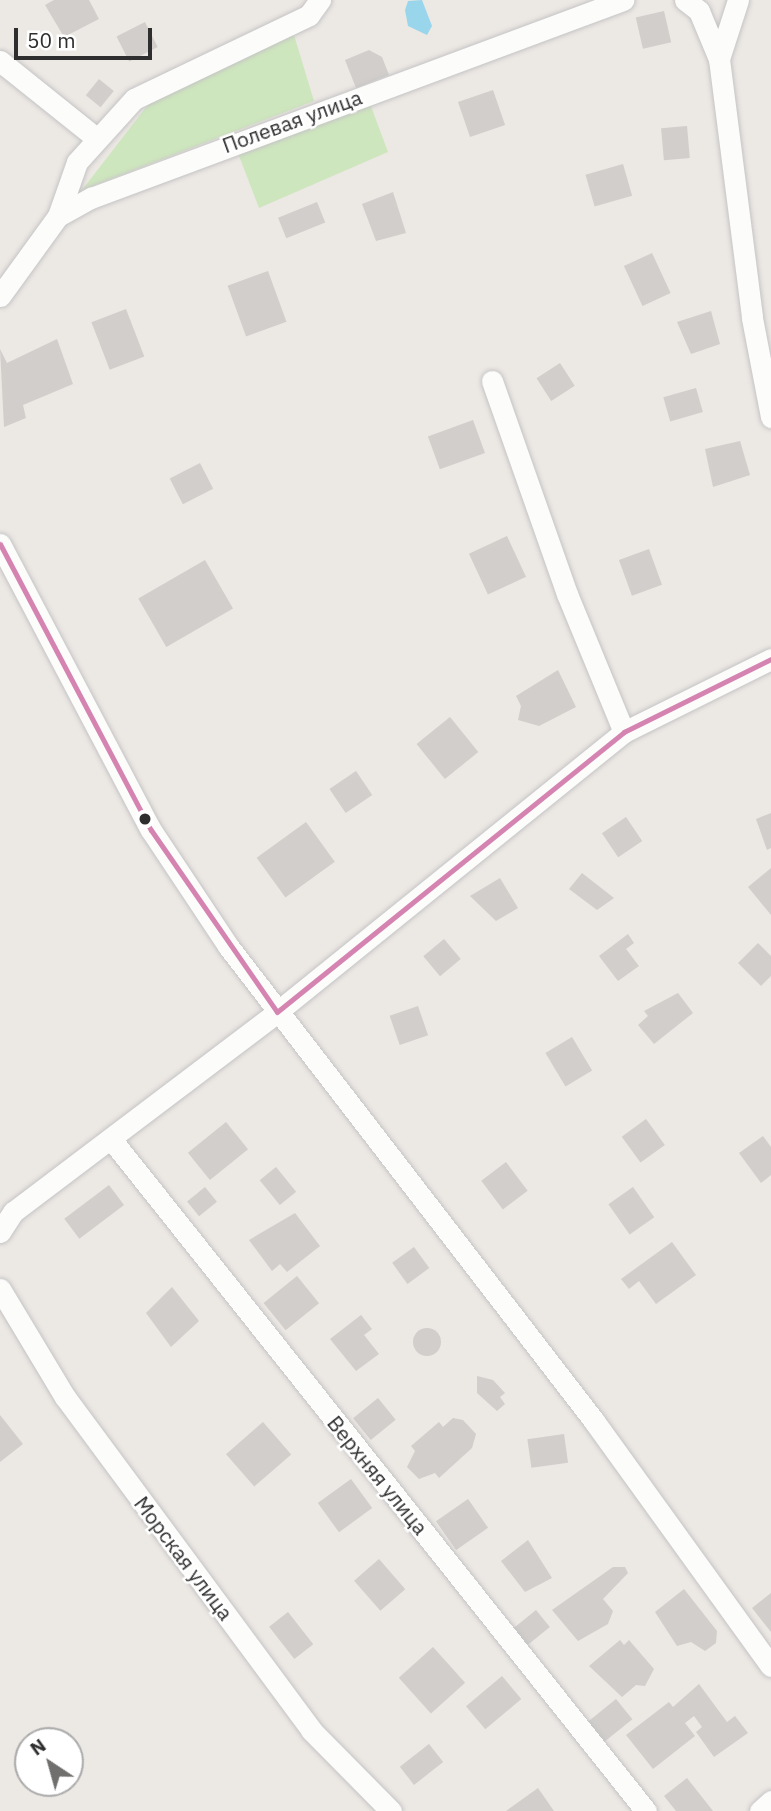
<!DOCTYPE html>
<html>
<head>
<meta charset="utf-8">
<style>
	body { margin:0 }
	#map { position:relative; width:771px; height:1811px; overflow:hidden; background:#ece8e4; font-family:"IBM Plex Sans",sans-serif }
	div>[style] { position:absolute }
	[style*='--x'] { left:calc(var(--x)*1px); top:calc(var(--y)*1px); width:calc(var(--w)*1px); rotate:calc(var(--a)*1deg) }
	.green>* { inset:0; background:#cee6be }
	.water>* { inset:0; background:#99d6ec }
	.building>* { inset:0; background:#d1cecb; transform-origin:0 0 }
	.round { border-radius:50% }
	.roads { filter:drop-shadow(0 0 2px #c5c4c5) drop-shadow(0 0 2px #c5c4c5) }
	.minor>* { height:21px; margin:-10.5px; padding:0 10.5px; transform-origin:10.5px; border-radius:10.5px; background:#fcfcfb }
	.bus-1>* { height:5px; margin:-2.5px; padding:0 2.5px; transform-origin:2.5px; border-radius:2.5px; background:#d584b1 }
	.dots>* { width:19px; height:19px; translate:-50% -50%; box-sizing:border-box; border:4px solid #fff; border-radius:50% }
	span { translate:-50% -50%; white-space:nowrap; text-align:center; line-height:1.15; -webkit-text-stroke:5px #fff; paint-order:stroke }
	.street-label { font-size:21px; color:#2e2e2e }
	.north { position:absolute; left:14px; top:1727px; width:70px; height:70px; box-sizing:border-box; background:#fff; border:2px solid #ababab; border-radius:50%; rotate:324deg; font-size:19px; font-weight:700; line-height:28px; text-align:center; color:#2e2e2e }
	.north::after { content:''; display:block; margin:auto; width:24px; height:32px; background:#706f6e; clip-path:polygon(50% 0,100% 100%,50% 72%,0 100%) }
	.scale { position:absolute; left:14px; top:28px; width:138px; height:32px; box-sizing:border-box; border:4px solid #2e2e2e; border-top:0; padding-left:9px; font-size:21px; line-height:24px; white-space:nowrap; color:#2e2e2e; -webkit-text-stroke:5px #fff; paint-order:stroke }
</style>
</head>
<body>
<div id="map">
	<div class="green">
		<i style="clip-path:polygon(294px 35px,314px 101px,82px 190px,157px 93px)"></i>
		<i style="clip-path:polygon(369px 101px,388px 152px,259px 208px,236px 148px)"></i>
	</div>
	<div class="water">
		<i style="clip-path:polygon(422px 0,432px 26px,427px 35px,408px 26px,405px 10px,408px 1px)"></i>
	</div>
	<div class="building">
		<i style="clip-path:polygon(54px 0,89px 0,99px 19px,64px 37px,45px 5px)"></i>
		<i style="left:664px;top:11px;width:32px;height:29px;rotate:77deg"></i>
		<i style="left:145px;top:22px;width:28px;height:32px;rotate:63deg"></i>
		<i style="clip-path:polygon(369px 50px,382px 57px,389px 75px,356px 88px,345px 60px)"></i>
		<i style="left:99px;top:79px;width:19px;height:21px;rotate:39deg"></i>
		<i style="left:493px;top:90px;width:37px;height:37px;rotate:71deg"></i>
		<i style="left:687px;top:126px;width:32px;height:26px;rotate:85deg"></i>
		<i style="left:623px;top:164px;width:33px;height:39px;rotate:74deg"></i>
		<i style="clip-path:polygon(393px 192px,406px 233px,376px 241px,362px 204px)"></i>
		<i style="left:317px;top:202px;width:22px;height:42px;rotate:68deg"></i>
		<i style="left:652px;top:253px;width:44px;height:31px;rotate:65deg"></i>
		<i style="left:268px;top:271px;width:54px;height:43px;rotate:70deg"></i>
		<i style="left:126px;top:309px;width:51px;height:37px;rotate:69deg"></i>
		<i style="clip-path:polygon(711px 311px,720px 344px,691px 354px,677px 322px)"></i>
		<i style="clip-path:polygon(57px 339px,73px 384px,23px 405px,26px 418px,4px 427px,0 349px,7px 363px)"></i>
		<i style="left:560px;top:363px;width:27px;height:28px;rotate:57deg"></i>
		<i style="left:696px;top:388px;width:25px;height:34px;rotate:74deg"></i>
		<i style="left:473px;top:420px;width:35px;height:48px;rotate:70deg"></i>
		<i style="clip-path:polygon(740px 441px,750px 475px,713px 487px,705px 449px)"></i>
		<i style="left:200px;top:463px;width:29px;height:34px;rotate:63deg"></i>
		<i style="left:507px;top:536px;width:45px;height:42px;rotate:65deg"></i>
		<i style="left:649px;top:549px;width:38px;height:32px;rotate:70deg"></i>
		<i style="left:205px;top:560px;width:56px;height:77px;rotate:60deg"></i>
		<i style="clip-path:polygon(558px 670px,576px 707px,539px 726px,518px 720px,521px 706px,516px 696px)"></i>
		<i style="left:450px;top:717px;width:45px;height:43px;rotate:51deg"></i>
		<i style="left:356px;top:771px;width:29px;height:32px;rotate:56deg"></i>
		<i style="clip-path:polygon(771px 813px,771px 848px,767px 850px,756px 819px)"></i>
		<i style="left:626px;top:817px;width:29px;height:29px;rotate:56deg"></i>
		<i style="left:306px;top:822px;width:49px;height:61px;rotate:54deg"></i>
		<i style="clip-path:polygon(771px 868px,771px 915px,748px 887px)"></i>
		<i style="clip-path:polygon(582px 873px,614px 898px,597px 910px,569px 889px)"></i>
		<i style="clip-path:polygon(500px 878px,518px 908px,496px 921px,470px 896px)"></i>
		<i style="clip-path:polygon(628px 934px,634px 943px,626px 949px,639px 966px,618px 981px,599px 956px)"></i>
		<i style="left:444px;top:939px;width:26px;height:27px;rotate:50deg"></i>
		<i style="clip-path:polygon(758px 943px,771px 956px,771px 976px,761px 986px,738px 963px)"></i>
		<i style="clip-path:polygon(678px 993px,693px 1013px,654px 1044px,638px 1025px,648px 1016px,644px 1011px)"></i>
		<i style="left:418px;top:1006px;width:31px;height:30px;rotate:71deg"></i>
		<i style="left:572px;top:1037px;width:39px;height:31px;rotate:59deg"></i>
		<i style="left:646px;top:1119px;width:32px;height:30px;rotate:54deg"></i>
		<i style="left:226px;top:1122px;width:35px;height:49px;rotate:51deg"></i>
		<i style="clip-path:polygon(763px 1136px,771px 1147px,771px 1175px,761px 1183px,739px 1153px)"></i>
		<i style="left:506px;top:1162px;width:36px;height:31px;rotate:53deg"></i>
		<i style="left:276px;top:1167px;width:32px;height:21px;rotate:51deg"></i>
		<i style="left:109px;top:1185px;width:25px;height:56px;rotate:53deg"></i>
		<i style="left:205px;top:1187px;width:19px;height:23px;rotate:51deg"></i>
		<i style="left:633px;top:1187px;width:37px;height:30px;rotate:55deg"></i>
		<i style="clip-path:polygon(295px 1213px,320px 1246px,287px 1272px,280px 1264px,272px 1271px,249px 1240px)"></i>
		<i style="clip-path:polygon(672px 1242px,696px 1275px,656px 1304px,639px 1281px,629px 1289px,621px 1279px)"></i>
		<i style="left:414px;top:1247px;width:26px;height:27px;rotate:54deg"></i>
		<i style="left:297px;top:1276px;width:35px;height:43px;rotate:51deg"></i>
		<i style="clip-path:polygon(172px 1287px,199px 1321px,171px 1347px,146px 1313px)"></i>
		<i style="clip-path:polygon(361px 1315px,372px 1329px,364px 1335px,379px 1354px,356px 1371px,330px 1339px)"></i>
		<i class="round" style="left:413px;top:1328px;width:28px;height:28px"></i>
		<i style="clip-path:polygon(477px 1376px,493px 1380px,505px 1393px,500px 1397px,505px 1404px,497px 1411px,477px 1393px)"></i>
		<i style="left:378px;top:1398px;width:28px;height:32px;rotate:51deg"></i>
		<i style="clip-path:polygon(0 1415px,23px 1444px,0 1462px)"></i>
		<i style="clip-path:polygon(453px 1418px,463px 1420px,476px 1434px,472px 1448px,439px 1478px,435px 1473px,419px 1479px,407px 1467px,415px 1451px,411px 1446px,439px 1422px,443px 1427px)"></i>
		<i style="left:263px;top:1422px;width:43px;height:49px;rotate:49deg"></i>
		<i style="left:564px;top:1434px;width:29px;height:37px;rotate:82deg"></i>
		<i style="left:351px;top:1479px;width:36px;height:41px;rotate:54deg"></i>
		<i style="left:468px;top:1499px;width:35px;height:39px;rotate:55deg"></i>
		<i style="clip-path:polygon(528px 1540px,552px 1578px,525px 1592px,501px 1561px)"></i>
		<i style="left:379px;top:1559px;width:40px;height:33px;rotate:49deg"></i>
		<i style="clip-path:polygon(613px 1567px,625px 1567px,628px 1573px,603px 1599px,613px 1611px,608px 1624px,578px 1641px,552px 1610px)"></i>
		<i style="clip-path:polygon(684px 1589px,717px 1631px,716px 1643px,705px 1651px,691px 1642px,677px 1646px,655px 1612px)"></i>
		<i style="clip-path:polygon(771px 1593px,771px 1632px,752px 1608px)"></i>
		<i style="left:536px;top:1610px;width:22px;height:29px;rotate:51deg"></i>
		<i style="left:288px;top:1612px;width:41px;height:24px;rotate:52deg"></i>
		<i style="clip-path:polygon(620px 1640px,624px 1645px,629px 1640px,654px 1669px,645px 1686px,636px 1685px,622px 1697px,589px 1666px)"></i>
		<i style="left:433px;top:1647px;width:48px;height:46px;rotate:48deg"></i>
		<i style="left:502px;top:1676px;width:30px;height:47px;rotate:50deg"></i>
		<i style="clip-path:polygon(699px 1684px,727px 1722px,735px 1716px,748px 1733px,714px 1757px,696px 1732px,702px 1727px,694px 1716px,685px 1723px,695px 1736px,653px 1769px,626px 1735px,669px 1702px,673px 1707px)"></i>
		<i style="left:616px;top:1699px;width:26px;height:38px;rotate:51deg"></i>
		<i style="left:429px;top:1744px;width:23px;height:37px;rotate:52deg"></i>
		<i style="clip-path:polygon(687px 1778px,713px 1811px,676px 1811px,664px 1796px)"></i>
		<i style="clip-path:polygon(538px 1788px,554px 1811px,506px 1811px)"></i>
	</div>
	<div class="roads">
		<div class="minor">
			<i style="--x:685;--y:0;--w:18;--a:38"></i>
			<i style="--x:699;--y:11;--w:52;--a:67.4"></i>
			<i style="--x:738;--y:0;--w:62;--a:107.9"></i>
			<i style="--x:719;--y:59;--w:261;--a:82.7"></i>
			<i style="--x:752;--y:318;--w:101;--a:79.1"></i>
			<i style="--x:0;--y:61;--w:123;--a:38.7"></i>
			<i style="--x:58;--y:216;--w:57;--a:-70.6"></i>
			<i style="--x:77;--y:162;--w:85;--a:-47.9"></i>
			<i style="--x:134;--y:99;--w:194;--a:-25.6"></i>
			<i style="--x:309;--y:15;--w:19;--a:-54"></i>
			<i style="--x:0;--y:296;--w:99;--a:-54.1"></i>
			<i style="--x:58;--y:216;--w:38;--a:-29"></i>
			<i style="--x:91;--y:198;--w:568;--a:-20.41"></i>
			<i style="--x:492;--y:381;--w:226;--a:70.6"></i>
			<i style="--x:567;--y:594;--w:149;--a:67.6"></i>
			<i style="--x:0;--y:544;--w:323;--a:62.2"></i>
			<i style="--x:151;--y:830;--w:139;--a:56.4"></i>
			<i style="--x:228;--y:946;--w:600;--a:52.38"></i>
			<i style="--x:594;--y:1421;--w:302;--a:54.2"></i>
			<i style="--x:111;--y:1139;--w:859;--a:51.48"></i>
			<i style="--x:0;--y:1232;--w:24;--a:-57"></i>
			<i style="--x:13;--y:1212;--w:331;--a:-37.1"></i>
			<i style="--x:277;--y:1012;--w:446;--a:-38.9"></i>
			<i style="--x:624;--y:732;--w:164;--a:-26.4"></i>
			<i style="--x:0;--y:1289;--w:126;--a:59"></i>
			<i style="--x:65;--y:1397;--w:414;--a:53.5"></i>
			<i style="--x:311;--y:1730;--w:114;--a:45.4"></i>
			<i style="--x:760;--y:1811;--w:15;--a:-42"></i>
		</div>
	</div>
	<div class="bus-1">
		<i style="--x:0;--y:544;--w:323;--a:62.2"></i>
		<i style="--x:151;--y:830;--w:221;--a:55.3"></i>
		<i style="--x:277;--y:1012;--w:446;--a:-38.9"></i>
		<i style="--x:624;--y:732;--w:164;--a:-26.4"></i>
	</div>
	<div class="dots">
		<i style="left:145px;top:819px;background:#2e2e2e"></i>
	</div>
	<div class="street-label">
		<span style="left:292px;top:121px;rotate:-20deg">Полевая улица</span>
		<span style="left:378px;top:1475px;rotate:51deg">Верхняя улица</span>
		<span style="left:184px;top:1558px;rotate:53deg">Морская улица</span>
	</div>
	<div class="north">N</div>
	<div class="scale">50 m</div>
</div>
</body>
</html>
